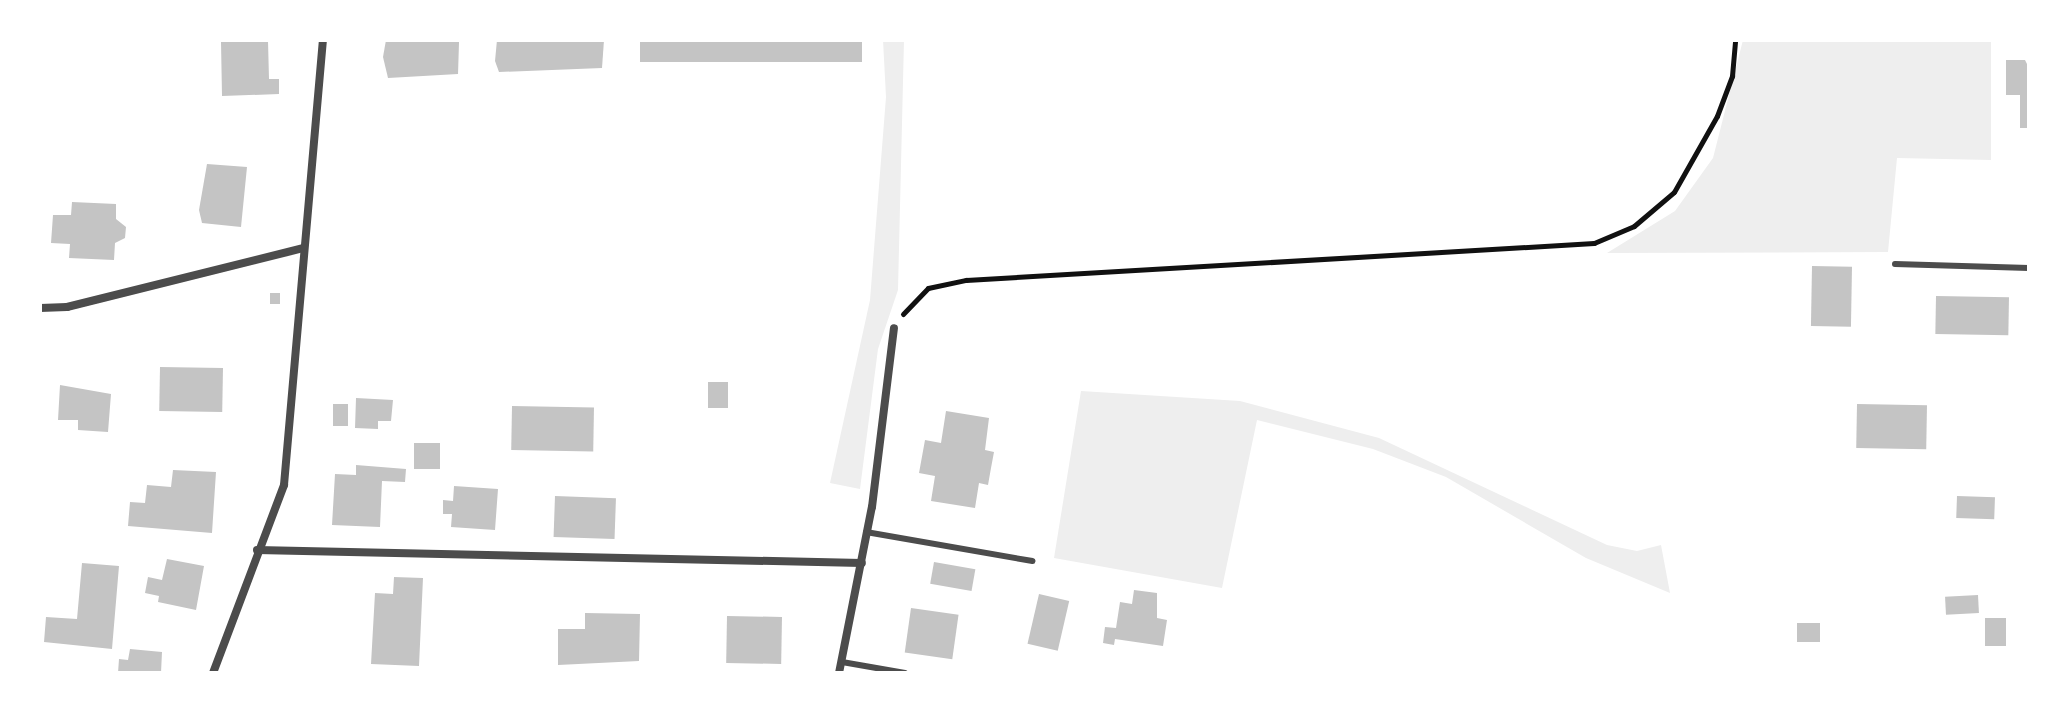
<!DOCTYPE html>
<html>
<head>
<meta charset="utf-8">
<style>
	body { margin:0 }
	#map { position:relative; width:2069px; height:713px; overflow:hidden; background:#fff; font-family:"IBM Plex Sans",sans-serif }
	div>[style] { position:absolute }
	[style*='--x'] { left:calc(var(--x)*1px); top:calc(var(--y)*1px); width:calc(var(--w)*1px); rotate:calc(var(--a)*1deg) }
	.green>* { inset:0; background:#eee }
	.building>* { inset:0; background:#c4c4c4; transform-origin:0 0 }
	.path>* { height:5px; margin:-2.5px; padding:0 2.5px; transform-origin:2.5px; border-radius:2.5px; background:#111 }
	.service>* { height:6px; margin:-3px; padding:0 3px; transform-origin:3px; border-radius:3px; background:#4c4c4c }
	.minor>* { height:8px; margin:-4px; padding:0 4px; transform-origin:4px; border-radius:4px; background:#4c4c4c }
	span { translate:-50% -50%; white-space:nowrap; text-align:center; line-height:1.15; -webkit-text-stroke:8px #fff; paint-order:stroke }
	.frame { position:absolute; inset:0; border:42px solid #fff; pointer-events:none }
</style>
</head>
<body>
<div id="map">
	<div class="green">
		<i style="clip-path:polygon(883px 40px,904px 40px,898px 290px,878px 349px,860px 489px,830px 483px,870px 300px,886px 97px)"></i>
		<i style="clip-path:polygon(1743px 40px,1991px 40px,1991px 160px,1897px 158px,1888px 252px,1607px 253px,1675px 211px,1713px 158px)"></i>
		<i style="clip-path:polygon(1081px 391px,1240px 401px,1379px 438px,1607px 545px,1637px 551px,1661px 545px,1670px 593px,1586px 558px,1446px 477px,1373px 449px,1257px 420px,1222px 588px,1054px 558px)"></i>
	</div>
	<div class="building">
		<i style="clip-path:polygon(386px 40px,459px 42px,458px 74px,388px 78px,383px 57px)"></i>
		<i style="clip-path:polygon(604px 40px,602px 68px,499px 72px,495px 61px,497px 40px)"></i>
		<i style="left:640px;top:40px;width:222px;height:22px"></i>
		<i style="clip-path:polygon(268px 41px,269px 79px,279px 79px,279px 94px,222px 96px,221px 42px)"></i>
		<i style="clip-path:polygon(2006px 60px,2025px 60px,2029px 68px,2029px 128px,2020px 128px,2020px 95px,2006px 95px)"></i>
		<i style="clip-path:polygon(207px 164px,247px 167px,241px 227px,202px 223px,199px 210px)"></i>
		<i style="clip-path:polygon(72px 202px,116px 204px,116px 219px,126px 227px,125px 238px,115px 243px,114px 260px,69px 258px,70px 244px,51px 243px,53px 215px,71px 215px)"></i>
		<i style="left:1812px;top:266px;width:40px;height:60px;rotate:1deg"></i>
		<i style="left:270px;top:293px;width:10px;height:11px"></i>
		<i style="left:1936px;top:296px;width:73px;height:38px;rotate:1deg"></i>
		<i style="left:160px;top:367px;width:63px;height:44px;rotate:1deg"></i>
		<i style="left:708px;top:382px;width:20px;height:26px"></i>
		<i style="clip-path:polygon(60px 385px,111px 394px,108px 432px,78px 430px,78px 420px,58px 420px)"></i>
		<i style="clip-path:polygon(356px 398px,393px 400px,391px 421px,378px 421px,378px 429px,355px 428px)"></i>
		<i style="left:333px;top:404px;width:15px;height:22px"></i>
		<i style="left:1857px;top:404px;width:70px;height:44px;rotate:1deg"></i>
		<i style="left:512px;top:406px;width:82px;height:44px;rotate:1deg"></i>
		<i style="clip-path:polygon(946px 411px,989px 418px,985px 450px,994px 452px,991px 468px,988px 485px,979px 483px,975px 508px,931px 501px,935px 476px,919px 473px,925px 440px,941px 443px)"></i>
		<i style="left:414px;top:443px;width:26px;height:26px"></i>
		<i style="clip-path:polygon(356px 465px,406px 469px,405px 482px,382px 481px,380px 527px,332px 525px,335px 474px,356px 475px)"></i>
		<i style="clip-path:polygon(173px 470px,216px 472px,212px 533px,128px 526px,130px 502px,145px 503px,147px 485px,171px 487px)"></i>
		<i style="clip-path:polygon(454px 486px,498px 489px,495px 530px,451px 527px,452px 514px,443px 514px,443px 500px,453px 501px)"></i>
		<i style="left:555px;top:496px;width:61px;height:41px;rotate:2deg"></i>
		<i style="left:1957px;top:496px;width:38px;height:22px;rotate:2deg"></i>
		<i style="clip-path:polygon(167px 559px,204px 566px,196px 610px,158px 602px,159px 596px,145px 593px,148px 577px,162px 580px)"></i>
		<i style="left:934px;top:562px;width:42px;height:22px;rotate:10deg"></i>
		<i style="clip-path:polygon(82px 563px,119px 566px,112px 649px,44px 642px,46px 617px,77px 619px)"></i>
		<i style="clip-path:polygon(394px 577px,423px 578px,419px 666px,371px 664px,375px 593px,393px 594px)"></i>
		<i style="clip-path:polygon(1134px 590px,1157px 593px,1157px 618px,1167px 620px,1163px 646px,1115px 639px,1114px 645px,1103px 643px,1105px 627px,1116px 628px,1120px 602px,1132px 604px)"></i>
		<i style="left:1039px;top:594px;width:31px;height:51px;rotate:13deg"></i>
		<i style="left:1978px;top:595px;width:18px;height:33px;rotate:87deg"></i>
		<i style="left:911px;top:608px;width:48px;height:45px;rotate:8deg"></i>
		<i style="clip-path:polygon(585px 613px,640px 614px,639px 661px,558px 665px,558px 629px,585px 629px)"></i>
		<i style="left:727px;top:616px;width:55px;height:47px;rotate:1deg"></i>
		<i style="left:1985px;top:618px;width:21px;height:28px"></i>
		<i style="left:1797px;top:623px;width:23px;height:19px"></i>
		<i style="clip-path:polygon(130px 649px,162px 652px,161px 673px,118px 673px,119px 659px,128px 660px)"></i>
	</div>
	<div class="path">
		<i style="--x:903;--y:314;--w:36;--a:-46"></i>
		<i style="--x:928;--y:288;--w:39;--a:-12"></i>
		<i style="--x:966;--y:280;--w:629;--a:-3.37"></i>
		<i style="--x:1594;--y:243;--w:43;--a:-23"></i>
		<i style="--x:1634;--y:226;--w:52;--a:-40.4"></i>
		<i style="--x:1674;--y:192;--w:87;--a:-60.5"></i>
		<i style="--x:1717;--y:116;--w:43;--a:-69.4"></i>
		<i style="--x:1732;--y:76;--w:36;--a:-85"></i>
	</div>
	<div class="service">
		<i style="--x:1895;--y:264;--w:134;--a:1.7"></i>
		<i style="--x:866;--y:532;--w:169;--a:9.9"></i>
		<i style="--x:842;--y:662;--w:64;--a:9.9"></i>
	</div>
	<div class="minor">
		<i style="--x:40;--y:308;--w:27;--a:-2"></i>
		<i style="--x:67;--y:307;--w:244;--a:-14"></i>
		<i style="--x:257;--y:550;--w:605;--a:1.23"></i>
		<i style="--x:213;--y:673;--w:201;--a:-69.3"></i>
		<i style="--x:284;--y:485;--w:447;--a:-85"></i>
		<i style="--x:839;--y:673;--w:169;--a:-78.8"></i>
		<i style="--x:872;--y:507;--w:180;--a:-83"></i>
	</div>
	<div class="frame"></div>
</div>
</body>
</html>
